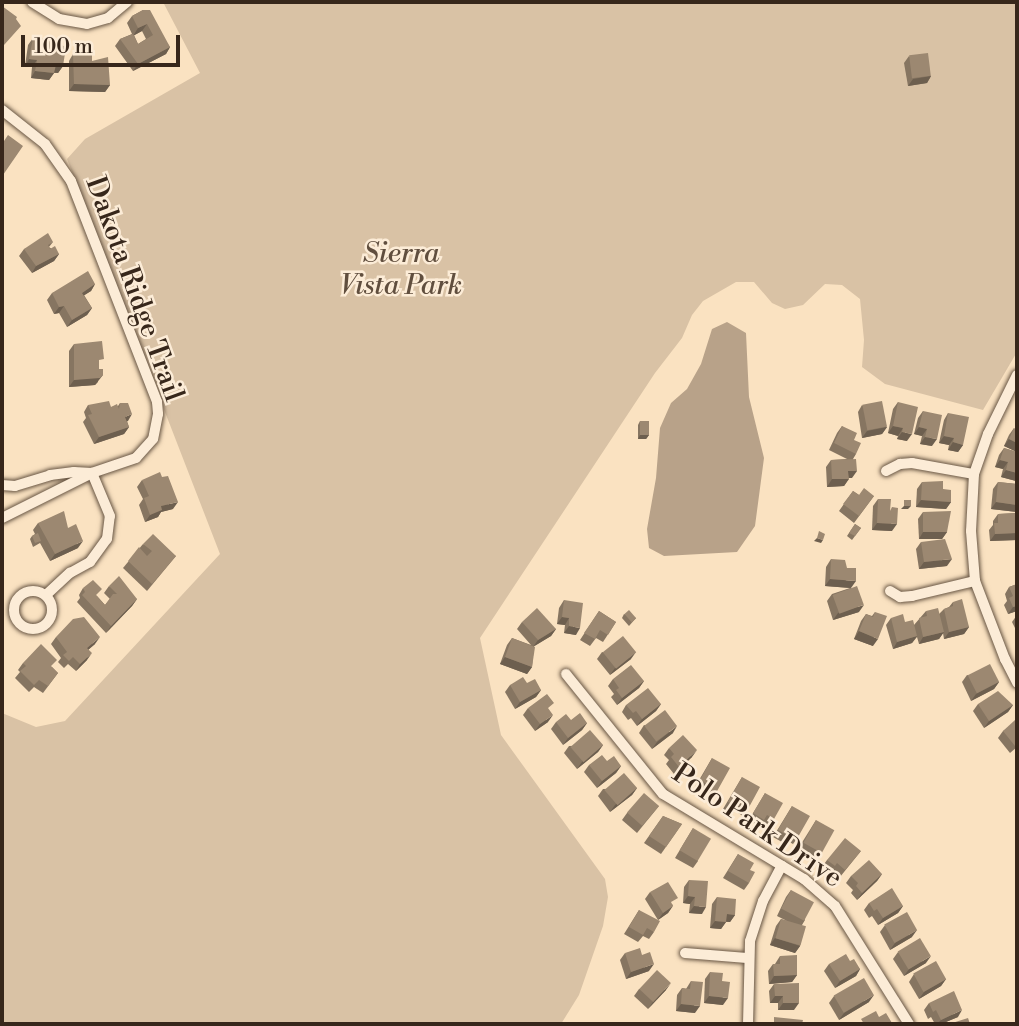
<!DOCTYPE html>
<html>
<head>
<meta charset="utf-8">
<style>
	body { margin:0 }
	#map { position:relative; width:1019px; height:1026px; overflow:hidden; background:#fae2c1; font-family:"Libre Bodoni",serif }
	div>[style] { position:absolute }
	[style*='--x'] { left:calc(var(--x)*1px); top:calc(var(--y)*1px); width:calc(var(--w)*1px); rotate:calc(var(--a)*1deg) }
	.green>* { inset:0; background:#d9c2a5 }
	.water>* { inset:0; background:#b8a289 }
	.roads { filter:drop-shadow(0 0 2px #685644) drop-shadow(0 0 2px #685644) }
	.minor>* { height:10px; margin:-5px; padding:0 5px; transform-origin:5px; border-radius:5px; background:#fcecd7 }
	.minor>.ring { margin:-5px; padding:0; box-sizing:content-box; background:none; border:10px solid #fcecd7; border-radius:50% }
	.wall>* { inset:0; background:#867561 }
	.shaded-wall>* { inset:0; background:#6d5f4f }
	.building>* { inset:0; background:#9c8871; transform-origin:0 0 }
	span { translate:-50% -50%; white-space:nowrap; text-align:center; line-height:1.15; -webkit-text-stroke:5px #fcecd7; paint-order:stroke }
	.park-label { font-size:28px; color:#604e3e; font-style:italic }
	.street-label { font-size:28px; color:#37271b }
	.frame { position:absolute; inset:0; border:4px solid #37271b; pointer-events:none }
	.scale { position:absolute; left:21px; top:35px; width:159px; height:32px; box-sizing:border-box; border:4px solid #37271b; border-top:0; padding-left:9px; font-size:21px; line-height:24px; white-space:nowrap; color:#37271b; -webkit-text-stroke:5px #fcecd7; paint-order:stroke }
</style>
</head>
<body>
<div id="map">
	<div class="green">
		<i style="clip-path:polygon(163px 2px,1017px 2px,1017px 352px,983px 410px,885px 384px,862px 367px,864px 340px,860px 299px,842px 285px,825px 284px,803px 305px,785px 309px,772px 303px,754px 282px,736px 282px,703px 301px,692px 315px,682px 338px,655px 373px,480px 638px,501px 735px,605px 879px,608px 897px,603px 926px,579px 995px,561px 1024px,2px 1024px,2px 713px,36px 727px,65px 721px,220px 554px,67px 159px,85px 139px,200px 73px)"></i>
	</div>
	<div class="water">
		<i style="clip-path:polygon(727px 322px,746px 333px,749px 397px,764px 458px,755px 526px,737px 552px,664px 556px,649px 548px,647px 529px,656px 478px,660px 428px,671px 403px,687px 389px,701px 364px,712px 329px)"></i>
	</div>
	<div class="roads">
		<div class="minor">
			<i style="--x:32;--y:2;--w:32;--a:32"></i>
			<i style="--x:59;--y:19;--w:28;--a:10"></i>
			<i style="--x:87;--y:24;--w:22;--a:-16"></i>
			<i style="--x:108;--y:18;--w:25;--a:-40"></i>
			<i style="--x:2;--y:110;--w:55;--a:38.3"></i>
			<i style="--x:45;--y:144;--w:45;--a:54.9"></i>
			<i style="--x:71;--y:181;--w:237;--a:68.7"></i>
			<i style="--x:157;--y:402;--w:12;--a:85"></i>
			<i style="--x:158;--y:414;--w:25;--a:101"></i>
			<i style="--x:153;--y:439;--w:25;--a:132"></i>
			<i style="--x:136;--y:458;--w:46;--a:161.2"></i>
			<i style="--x:92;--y:473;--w:101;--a:153.4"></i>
			<i style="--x:1017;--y:375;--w:66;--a:116.2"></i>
			<i style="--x:988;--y:434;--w:42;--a:109.3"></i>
			<i style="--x:974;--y:474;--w:57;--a:93"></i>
			<i style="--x:971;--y:531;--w:50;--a:85.4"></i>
			<i style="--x:975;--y:581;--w:84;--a:69"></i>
			<i style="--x:1005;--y:659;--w:27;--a:63"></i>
			<i style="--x:886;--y:471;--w:16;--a:-27"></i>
			<i style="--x:900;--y:464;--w:12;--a:-5"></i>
			<i style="--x:912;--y:463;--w:63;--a:10.1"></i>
			<i style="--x:2;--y:485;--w:13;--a:4"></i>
			<i style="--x:15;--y:486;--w:37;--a:-17"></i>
			<i style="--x:50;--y:475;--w:24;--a:-7"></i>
			<i style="--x:74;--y:472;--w:18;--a:3"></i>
			<i style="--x:890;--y:591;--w:12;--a:31"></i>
			<i style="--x:900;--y:597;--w:12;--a:-5"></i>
			<i style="--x:912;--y:596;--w:65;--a:-13.4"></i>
			<i class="ring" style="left:14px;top:591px;width:28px;height:28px"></i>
			<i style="--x:46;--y:595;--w:33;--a:-43"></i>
			<i style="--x:70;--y:573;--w:23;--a:-29"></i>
			<i style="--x:90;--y:562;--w:29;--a:-54"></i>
			<i style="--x:107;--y:539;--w:23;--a:-83"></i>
			<i style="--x:110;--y:516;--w:47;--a:-112.7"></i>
			<i style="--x:566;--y:674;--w:154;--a:51.1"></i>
			<i style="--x:663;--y:794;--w:165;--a:31.1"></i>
			<i style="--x:804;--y:879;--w:41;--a:41.1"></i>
			<i style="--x:835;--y:906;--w:139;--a:57.9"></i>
			<i style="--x:685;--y:953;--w:62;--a:4.6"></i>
			<i style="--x:748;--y:1024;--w:83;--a:-88.6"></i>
			<i style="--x:750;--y:941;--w:42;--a:-72"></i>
			<i style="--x:763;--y:901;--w:40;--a:-62"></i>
		</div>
	</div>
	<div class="wall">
		<i style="clip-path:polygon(evenodd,143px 10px,170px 47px,166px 54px,133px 71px,115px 46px,120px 39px,132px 34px,127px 23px,132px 16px,143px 10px,142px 31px,146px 39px,138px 44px,134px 35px,142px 31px)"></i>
		<i style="clip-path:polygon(33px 38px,45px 46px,63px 66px,58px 73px,54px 73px,49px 80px,31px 78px,32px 67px,25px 66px,28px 45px)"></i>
		<i style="clip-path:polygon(73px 54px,110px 85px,105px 92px,69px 91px,69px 61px)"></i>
		<i style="clip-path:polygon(909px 56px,931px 76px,927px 83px,908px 86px,904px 63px)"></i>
		<i style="clip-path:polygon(53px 242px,49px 247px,59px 254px,54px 261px,32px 273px,19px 256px,24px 249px)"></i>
		<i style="clip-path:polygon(95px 284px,91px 291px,84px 295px,92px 308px,87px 315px,67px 327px,59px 313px,54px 314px,47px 300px,52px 293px)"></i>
		<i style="clip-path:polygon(74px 344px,99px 366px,98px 382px,95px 385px,69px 387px,69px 351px)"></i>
		<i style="clip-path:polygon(898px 402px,907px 441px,897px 439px,898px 436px,888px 433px,893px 409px)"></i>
		<i style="clip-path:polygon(120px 403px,128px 421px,127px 421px,129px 427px,124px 434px,94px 444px,83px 422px,86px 418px,84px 412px,88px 405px,111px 407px,118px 406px)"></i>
		<i style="clip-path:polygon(862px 405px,887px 427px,882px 434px,862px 438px,858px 412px)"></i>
		<i style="clip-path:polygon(923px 411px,932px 446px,920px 444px,922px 436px,914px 434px,918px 418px)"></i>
		<i style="clip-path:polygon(948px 413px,963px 445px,958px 452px,948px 450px,949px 445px,939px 443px,944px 420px)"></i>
		<i style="clip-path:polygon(640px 421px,649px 435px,646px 439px,638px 439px,638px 425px)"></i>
		<i style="clip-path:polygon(842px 426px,854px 440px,856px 454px,853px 459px,852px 478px,849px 478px,844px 486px,827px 487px,826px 467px,831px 460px,847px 459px,829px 450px,837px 433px)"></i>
		<i style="clip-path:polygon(1014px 428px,1017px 452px,1004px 446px,1009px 435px)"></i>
		<i style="clip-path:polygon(1004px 448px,1017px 452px,1016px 481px,1001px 477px,1003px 469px,995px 467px,999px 455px)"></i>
		<i style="clip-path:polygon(142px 480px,173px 509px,161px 512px,158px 517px,145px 522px,139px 505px,143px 499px,137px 487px)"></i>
		<i style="clip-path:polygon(922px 482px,943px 489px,951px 502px,946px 509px,916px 507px,917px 489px)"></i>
		<i style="clip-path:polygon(998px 482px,1017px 484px,1017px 512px,991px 509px,993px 489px)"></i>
		<i style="clip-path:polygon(853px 491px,859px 495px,874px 496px,854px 523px,839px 511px)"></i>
		<i style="clip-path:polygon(878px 499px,890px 510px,892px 531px,872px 530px,873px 506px)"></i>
		<i style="clip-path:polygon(923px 512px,947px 532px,942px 539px,919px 539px,918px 519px)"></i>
		<i style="clip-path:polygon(1017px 513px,1017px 540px,990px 541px,989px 530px,993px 525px,993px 521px,998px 514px)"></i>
		<i style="clip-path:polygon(38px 523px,68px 528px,78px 548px,50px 561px,40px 543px,33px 547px,30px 539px,32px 536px,35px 534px,33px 530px)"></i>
		<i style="clip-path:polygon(855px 524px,861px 528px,852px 540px,847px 536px)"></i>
		<i style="clip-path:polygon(921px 542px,947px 566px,919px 569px,916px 549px)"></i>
		<i style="clip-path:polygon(143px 544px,176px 556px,147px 591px,123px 568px)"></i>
		<i style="clip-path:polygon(831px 559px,851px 588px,859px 612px,833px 620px,827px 601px,832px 594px,850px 588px,825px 586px,826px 567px)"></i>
		<i style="clip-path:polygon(1017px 584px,1017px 611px,1008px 614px,1004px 605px,1007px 601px,1005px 594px,1009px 587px)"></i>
		<i style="clip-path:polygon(109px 586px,137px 599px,132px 606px,106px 633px,77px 602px,80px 598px,79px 595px,83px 588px,97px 596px,105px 605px,110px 599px,104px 593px)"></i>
		<i style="clip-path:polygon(564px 600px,576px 635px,564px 633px,565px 625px,557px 624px,559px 608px)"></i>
		<i style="clip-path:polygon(953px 602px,969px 627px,964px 634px,944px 639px,943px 633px,939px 639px,919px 644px,917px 637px,912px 643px,893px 649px,886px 625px,891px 618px,914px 625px,926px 611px,939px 614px,944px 609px,949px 607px)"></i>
		<i style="clip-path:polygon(599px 611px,616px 622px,603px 642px,596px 638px,590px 646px,580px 640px)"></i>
		<i style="clip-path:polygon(875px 612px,873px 646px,854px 639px,861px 621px,866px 614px,872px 616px)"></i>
		<i style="clip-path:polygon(624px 614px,636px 618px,629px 626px,622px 618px)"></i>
		<i style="clip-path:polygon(1017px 615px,1017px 632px,1012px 622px)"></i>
		<i style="clip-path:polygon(522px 622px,556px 629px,551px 636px,534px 646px,532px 667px,527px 674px,500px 664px,507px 645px,512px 638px,531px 645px,517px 629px)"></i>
		<i style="clip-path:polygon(56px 637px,95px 644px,88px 650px,87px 660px,76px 671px,68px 664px,64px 668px,58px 662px,61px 658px,51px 644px)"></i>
		<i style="clip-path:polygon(602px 652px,631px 659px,610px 675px,597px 659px)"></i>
		<i style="clip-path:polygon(23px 663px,52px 667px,58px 673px,43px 693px,34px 687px,29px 692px,15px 678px,20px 672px,18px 670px)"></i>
		<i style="clip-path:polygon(967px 675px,999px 682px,994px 689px,971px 701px,962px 682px)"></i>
		<i style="clip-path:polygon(613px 679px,644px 681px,639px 688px,617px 705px,611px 697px,614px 694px,608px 686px)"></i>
		<i style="clip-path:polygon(527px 683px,541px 690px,536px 697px,515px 709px,505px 692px,510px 685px)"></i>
		<i style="clip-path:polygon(661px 704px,656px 711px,637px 726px,631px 718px,628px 720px,622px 712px,626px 705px)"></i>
		<i style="clip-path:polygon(978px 704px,1013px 705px,1008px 712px,984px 728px,973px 711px)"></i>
		<i style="clip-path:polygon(528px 708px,548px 722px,535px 731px,523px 715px)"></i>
		<i style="clip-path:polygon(556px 722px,587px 723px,582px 730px,563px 745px,551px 729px)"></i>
		<i style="clip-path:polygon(1017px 722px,1017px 747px,1010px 753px,998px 738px,1003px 731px)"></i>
		<i style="clip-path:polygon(644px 725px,673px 733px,652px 749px,639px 733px)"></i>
		<i style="clip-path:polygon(603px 745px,598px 752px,577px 769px,564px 753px,569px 746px)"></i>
		<i style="clip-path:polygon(669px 748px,692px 757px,674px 774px,666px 764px,669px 760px,664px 755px)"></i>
		<i style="clip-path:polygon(712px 758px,716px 793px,711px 800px,702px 795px,704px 792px,695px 787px)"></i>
		<i style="clip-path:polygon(607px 761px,621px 766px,616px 773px,597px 788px,584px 772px,589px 765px)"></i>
		<i style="clip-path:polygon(742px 777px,748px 809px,743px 816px,735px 811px,732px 814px,723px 809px)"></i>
		<i style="clip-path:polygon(637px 788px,632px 795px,610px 812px,598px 796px,603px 789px)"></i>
		<i style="clip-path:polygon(765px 793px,774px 819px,769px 826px,762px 823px,759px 827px,749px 820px)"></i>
		<i style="clip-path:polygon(659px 806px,637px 833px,622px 820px,627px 813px)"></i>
		<i style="clip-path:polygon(792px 806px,798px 837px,793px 844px,784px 839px,782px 842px,773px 837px)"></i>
		<i style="clip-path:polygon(663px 816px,682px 824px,661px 854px,644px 843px)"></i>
		<i style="clip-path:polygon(816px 820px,820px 853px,815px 860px,798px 849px)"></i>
		<i style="clip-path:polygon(693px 828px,698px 861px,693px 868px,675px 858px)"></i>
		<i style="clip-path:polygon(861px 851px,840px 877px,832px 870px,830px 873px,822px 867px,827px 860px)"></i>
		<i style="clip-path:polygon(738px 854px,750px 870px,749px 883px,744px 890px,723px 878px)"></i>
		<i style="clip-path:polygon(882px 874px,877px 881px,857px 900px,851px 893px,853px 890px,846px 883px,851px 876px)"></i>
		<i style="clip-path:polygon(689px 880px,702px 914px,689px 913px,690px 904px,683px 903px,684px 887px)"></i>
		<i style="clip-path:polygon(791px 890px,805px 920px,802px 925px,800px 946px,795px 953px,770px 945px,776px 926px,781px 919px,787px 921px,777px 916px,786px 897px)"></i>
		<i style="clip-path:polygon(650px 892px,673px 905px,668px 913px,658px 920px,645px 899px)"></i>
		<i style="clip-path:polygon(717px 897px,735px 915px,730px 922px,726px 922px,721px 929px,710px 928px,712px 904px)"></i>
		<i style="clip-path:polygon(869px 903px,903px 906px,898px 913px,878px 925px,872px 916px,869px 918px,864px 910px)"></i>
		<i style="clip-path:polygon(639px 910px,654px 932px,649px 939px,643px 936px,638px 942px,624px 934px)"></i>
		<i style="clip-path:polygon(885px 925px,912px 937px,890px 950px,880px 932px)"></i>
		<i style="clip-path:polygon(898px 952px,926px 963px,904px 976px,893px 959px)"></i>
		<i style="clip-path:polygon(625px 953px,649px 971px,626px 979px,620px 960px)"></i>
		<i style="clip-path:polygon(780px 956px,797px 975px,792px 982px,769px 984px,768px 971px,773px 964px,775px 964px)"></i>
		<i style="clip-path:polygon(850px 961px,860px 969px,856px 976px,835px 988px,824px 971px,829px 964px)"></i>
		<i style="clip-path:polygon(710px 972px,722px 981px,723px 1005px,704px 1003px,705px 979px)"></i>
		<i style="clip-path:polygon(914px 974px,946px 979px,941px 986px,919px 999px,909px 982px)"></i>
		<i style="clip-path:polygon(691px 981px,695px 1013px,676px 1011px,677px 995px,682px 988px,686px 989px)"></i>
		<i style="clip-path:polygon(774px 984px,794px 1010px,778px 1010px,778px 1003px,770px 1003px,769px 991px)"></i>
		<i style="clip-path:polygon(639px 989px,666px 990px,648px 1009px,634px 996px)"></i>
		<i style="clip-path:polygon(834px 996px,869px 1002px,839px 1020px,829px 1003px)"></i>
		<i style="clip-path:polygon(929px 1003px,958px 1017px,941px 1024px,935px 1024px,931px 1017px,928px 1019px,924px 1010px)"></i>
	</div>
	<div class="shaded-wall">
		<i style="clip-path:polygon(147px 24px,142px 31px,133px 36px,138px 28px)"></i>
		<i style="clip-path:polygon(170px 47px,166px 54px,133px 71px,138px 64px)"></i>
		<i style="clip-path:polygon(29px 59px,37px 60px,32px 67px,25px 66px)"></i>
		<i style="clip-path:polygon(56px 65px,63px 66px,58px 73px,51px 72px)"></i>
		<i style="clip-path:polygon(35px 71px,54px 73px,49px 80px,31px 78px)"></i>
		<i style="clip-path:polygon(931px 76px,927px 83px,908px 86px,913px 79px)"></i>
		<i style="clip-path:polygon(74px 84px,110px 85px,105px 92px,69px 91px)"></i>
		<i style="clip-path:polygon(59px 254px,54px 261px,32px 273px,36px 266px)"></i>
		<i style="clip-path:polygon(95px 284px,91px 291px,77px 300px,82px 293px)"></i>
		<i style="clip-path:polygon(64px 306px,59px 313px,54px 314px,59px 307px)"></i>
		<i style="clip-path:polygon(92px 308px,87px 315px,67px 327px,72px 320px)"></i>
		<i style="clip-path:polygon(103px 375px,95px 385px,69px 387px,74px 380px)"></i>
		<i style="clip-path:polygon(132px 414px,128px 421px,120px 424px,125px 417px)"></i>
		<i style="clip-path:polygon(893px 426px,903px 428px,898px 436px,888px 433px)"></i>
		<i style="clip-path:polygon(129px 427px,124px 434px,94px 444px,99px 437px)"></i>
		<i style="clip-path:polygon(887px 427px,882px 434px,862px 438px,867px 431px)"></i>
		<i style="clip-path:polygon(919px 427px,927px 429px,922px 436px,914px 434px)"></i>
		<i style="clip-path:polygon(902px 432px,912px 434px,907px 441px,897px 439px)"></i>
		<i style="clip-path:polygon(640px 435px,649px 435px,646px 439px,638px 439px)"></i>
		<i style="clip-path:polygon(944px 436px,954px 438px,949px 445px,939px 443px)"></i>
		<i style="clip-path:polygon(925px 437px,937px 439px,932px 446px,920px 444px)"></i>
		<i style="clip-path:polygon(1009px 439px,1017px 443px,1017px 452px,1004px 446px)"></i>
		<i style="clip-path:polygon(953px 442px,963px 445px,958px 452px,948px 450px)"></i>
		<i style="clip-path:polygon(1000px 460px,1008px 462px,1003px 469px,995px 467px)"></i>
		<i style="clip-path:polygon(1006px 470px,1017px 473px,1016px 481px,1001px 477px)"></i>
		<i style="clip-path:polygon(848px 471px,857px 471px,852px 478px,843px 478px)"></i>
		<i style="clip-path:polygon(832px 479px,849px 479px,844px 486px,827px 487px)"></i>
		<i style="clip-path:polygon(921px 500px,951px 502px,946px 509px,916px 507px)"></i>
		<i style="clip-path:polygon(178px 502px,173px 509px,161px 512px,158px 517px,145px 522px,150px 515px,161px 506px)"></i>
		<i style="clip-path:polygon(996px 502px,1017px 505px,1017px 512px,991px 509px)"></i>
		<i style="clip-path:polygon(904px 506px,911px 506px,908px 509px,901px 509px)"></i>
		<i style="clip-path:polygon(877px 523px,897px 524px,892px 531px,872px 530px)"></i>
		<i style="clip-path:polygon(923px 532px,947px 532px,942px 539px,919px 539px)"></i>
		<i style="clip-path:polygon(1017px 533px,1017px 540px,990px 541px,995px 534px)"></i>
		<i style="clip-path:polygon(817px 538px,823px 540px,821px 543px,814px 541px)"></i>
		<i style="clip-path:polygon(83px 541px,78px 548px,50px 561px,55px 554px)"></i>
		<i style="clip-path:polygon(952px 559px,947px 566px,919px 569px,924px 562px)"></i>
		<i style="clip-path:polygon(830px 579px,856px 581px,851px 588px,825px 586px)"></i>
		<i style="clip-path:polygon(137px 599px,132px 606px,106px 633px,111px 626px)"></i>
		<i style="clip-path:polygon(864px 605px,859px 612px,833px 620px,838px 613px)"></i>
		<i style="clip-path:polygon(1017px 606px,1017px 611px,1008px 614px,1013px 607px)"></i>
		<i style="clip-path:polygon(562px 617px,569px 618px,565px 625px,557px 624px)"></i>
		<i style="clip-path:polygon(569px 626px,580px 628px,576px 635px,564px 633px)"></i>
		<i style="clip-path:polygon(969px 627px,964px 634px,944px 639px,949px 632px)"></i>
		<i style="clip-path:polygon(556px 629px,551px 636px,533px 647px,538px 640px)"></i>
		<i style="clip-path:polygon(859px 631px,878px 639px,873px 646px,854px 639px)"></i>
		<i style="clip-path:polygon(944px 632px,939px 639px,919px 644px,923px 637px)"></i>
		<i style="clip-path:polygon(917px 636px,912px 643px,893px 649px,897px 642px)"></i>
		<i style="clip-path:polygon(100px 637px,95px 644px,82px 655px,87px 648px)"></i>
		<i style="clip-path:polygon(636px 652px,631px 659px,610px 675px,615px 668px)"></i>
		<i style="clip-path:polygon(92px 653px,87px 660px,76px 671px,80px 664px)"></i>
		<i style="clip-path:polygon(505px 657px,532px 667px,527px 674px,500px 664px)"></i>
		<i style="clip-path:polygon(644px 681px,639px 688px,617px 705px,622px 698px)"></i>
		<i style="clip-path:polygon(999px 682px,994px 689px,971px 701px,976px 694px)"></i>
		<i style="clip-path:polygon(541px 690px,536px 697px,515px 709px,520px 702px)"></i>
		<i style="clip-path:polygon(661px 704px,656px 711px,637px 726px,642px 719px)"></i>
		<i style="clip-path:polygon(1013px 705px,1008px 712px,984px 728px,989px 721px)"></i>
		<i style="clip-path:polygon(553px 715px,548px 722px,535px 731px,540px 724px)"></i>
		<i style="clip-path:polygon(587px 723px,582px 730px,563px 745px,568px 738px)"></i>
		<i style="clip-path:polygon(677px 726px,673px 733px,652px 749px,657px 742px)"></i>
		<i style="clip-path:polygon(603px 745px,598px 752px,577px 769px,582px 762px)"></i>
		<i style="clip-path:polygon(697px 750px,692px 757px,674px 774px,679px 767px)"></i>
		<i style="clip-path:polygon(621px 766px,616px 773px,597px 788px,602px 781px)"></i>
		<i style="clip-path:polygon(637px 788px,632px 795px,610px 812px,615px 805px)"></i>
		<i style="clip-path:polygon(882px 874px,877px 881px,857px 900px,862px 893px)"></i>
		<i style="clip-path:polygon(688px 896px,695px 897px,690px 904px,683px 903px)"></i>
		<i style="clip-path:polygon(673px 906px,668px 913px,658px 920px,663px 913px)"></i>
		<i style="clip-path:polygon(694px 906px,706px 907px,702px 914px,689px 913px)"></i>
		<i style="clip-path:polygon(903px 906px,898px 913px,878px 925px,883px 918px)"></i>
		<i style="clip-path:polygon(727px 914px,735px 915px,730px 922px,722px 921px)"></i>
		<i style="clip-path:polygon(715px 921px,726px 922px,721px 929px,710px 928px)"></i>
		<i style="clip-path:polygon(917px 930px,912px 937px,890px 950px,895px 943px)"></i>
		<i style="clip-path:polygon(775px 938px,800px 946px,795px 953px,770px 945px)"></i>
		<i style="clip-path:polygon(931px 956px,926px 963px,904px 976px,909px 969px)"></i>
		<i style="clip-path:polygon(654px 964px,649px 971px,626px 979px,631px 972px)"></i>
		<i style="clip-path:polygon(860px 969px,856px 976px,835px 988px,840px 981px)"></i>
		<i style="clip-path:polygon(797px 975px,792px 982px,769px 984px,774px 976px)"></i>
		<i style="clip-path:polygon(946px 979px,941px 986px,919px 999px,924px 992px)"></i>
		<i style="clip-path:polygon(671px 983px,666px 990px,648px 1009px,653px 1002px)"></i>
		<i style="clip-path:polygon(874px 995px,869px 1002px,839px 1020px,844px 1013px)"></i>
		<i style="clip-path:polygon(709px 996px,728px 998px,723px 1005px,704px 1003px)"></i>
		<i style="clip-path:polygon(775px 996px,783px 996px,778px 1003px,770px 1003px)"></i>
		<i style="clip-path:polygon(783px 1003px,799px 1003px,794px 1010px,778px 1010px)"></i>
		<i style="clip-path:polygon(681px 1004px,700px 1006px,695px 1013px,676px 1011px)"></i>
		<i style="clip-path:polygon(962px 1010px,958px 1017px,941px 1024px,937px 1024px,941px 1020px)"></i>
	</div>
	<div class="building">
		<i style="clip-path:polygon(2px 6px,17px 17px,16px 19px,21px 26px,4px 45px,2px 43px)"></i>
		<i style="clip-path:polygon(143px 10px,150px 10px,170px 47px,138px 64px,120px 39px,133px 34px,138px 44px,153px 35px,147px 24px,138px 28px,132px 16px)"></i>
		<i style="clip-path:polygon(33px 38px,46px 39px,45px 46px,50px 40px,66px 47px,63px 66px,56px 65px,54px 73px,35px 71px,37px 60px,29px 59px)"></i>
		<i style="clip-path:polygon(92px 52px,92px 61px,108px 57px,110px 85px,74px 84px,73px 54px)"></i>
		<i style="left:928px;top:53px;width:23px;height:19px;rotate:83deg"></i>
		<i style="clip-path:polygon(8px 135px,23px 146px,3px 175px,2px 174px,2px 139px,4px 141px)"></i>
		<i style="clip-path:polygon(48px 233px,53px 242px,48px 245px,50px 249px,55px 246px,59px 254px,36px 266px,24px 249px)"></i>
		<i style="clip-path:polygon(88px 271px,95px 284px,82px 293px,92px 308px,72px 320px,64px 306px,59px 307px,52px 293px)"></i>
		<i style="clip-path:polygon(102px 341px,104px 359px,99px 360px,99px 369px,103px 369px,103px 375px,100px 378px,74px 380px,74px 344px)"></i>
		<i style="clip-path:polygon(109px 401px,111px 407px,117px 404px,119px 409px,120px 403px,128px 403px,132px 414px,125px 417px,129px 427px,99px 437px,88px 415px,92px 414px,88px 405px)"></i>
		<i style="left:882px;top:401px;width:26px;height:20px;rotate:79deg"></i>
		<i style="clip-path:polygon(898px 402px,918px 407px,912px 434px,902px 432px,903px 428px,893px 426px)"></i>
		<i style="clip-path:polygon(923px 411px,942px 415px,937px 439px,925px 437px,927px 429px,919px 427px)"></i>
		<i style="clip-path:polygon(948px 413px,969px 417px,963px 445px,953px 442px,954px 438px,944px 436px)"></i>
		<i style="left:640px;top:421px;width:9px;height:14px"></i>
		<i style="clip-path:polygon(842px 426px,857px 433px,854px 440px,861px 443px,856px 454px,834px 443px)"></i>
		<i style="clip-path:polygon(1014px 428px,1017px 430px,1017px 443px,1009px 439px)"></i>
		<i style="clip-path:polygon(1004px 448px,1017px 452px,1017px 473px,1006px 470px,1008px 462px,1000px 460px)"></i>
		<i style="clip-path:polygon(856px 459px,857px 471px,848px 471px,849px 479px,832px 479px,831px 460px)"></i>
		<i style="clip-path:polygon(160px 472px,162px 477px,168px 476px,178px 502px,161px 506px,162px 510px,150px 515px,144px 498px,149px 496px,142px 480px)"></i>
		<i style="clip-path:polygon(943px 481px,943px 489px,951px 490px,951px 502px,921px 500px,922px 482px)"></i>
		<i style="clip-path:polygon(998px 482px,1017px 484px,1017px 505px,996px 502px)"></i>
		<i style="clip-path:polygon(864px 488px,874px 496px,859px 516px,843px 504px,853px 491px,859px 495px)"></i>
		<i style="clip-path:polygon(878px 499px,891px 499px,890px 511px,892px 507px,898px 508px,897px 524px,877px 523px)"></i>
		<i style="left:904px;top:500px;width:7px;height:6px"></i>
		<i style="clip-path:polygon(64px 511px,68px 528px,76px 524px,83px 541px,55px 554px,38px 523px)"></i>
		<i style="clip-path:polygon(951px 511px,947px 532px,923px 532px,923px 512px)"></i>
		<i style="clip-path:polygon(1017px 513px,1017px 533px,995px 534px,994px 523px,998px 523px,998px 514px)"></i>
		<i style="clip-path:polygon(855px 524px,861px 528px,855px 536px,849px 533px)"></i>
		<i style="clip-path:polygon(819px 531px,825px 534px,823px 540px,817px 538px)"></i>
		<i style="clip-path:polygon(38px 533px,41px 541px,35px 543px,32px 536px)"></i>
		<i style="clip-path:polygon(153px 534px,176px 556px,152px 584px,128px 561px,139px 547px,147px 556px,152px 551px,143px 544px)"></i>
		<i style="clip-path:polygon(945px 539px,952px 559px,924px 562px,921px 542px)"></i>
		<i style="clip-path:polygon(831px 559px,845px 560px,847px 568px,856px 568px,856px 581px,830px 579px)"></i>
		<i style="clip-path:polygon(119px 576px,137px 599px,111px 626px,82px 595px,85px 592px,83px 588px,93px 580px,102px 589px,96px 595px,105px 605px,113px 594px,117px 594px,109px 586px)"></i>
		<i style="clip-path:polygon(1017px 584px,1017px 606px,1013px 607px,1009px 598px,1013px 596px,1009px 587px)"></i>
		<i style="left:857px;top:586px;width:20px;height:26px;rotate:70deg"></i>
		<i style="clip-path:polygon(962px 599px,969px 627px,949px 632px,944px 609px,953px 606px,953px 602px)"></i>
		<i style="clip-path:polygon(564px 600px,583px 603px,580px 628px,569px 626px,569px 618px,562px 617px)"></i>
		<i style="clip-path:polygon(537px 608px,556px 629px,538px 640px,522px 622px)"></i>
		<i style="clip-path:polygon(938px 608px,944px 632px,923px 637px,919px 618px,927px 616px,926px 611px)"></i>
		<i style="left:629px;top:610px;width:11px;height:6px;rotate:49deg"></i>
		<i style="clip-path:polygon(599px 611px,616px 622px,608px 635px,600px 630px,595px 639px,584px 633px)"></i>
		<i style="clip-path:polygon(875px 612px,887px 616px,878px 639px,859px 631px,866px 614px,873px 617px)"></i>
		<i style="clip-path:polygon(903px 614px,905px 622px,913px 620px,917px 636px,897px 642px,891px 618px)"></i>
		<i style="clip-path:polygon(84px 617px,100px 637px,87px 648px,92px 653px,80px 664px,73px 657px,69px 661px,63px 655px,67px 652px,56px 637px,73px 619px)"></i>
		<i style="left:623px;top:636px;width:21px;height:26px;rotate:51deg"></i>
		<i style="clip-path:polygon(512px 638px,535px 647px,532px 667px,505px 657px)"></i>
		<i style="clip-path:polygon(41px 644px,57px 660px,51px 666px,58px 673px,48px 686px,39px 680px,34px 685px,20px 671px,26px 666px,23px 663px)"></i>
		<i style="left:990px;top:664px;width:20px;height:25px;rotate:63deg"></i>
		<i style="clip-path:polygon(631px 665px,644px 681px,622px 698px,616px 690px,619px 688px,613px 679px)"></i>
		<i style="clip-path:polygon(523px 677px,527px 683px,535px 679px,541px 690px,520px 702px,510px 685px)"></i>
		<i style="clip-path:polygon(648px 688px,661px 704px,642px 719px,636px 711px,633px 713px,626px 705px)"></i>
		<i style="clip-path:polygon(998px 691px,1013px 705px,989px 721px,978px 704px)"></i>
		<i style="clip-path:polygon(547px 694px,554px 703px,548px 708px,553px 715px,540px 724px,528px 708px)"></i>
		<i style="left:665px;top:710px;width:20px;height:26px;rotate:53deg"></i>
		<i style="clip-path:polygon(580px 713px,587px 723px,568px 738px,556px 722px,566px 714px,571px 720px)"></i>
		<i style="clip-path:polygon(1015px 720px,1017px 722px,1017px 744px,1015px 746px,1003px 731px)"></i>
		<i style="left:590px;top:730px;width:20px;height:26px;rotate:49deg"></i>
		<i style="clip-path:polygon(683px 735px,697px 750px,679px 767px,671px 757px,674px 754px,669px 748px)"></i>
		<i style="clip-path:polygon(602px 755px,607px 761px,614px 756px,621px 766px,602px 781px,589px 765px)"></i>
		<i style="clip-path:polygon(712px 758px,730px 768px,716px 793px,707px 788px,709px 785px,700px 780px)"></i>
		<i style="left:624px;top:773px;width:20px;height:26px;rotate:49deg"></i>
		<i style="clip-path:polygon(742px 777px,760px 787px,748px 809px,739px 803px,737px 807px,728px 802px)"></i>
		<i style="left:644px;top:793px;width:20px;height:26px;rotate:41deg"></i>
		<i style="clip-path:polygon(765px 793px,783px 803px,774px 819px,767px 815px,764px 820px,753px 813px)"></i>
		<i style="clip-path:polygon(792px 806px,810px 816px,798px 837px,789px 832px,787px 835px,778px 830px)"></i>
		<i style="clip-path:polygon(663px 816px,682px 824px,666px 847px,649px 836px)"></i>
		<i style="left:816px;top:820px;width:21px;height:26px;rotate:29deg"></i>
		<i style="left:693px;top:828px;width:21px;height:26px;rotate:31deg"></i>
		<i style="clip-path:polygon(845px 838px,861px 851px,845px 870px,837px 863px,835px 866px,827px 860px)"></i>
		<i style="clip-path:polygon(738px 854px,754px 863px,750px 870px,755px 872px,749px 883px,728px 871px)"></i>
		<i style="clip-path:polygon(869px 860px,882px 874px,862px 893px,856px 886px,858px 883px,851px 876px)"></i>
		<i style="clip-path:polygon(689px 880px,708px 881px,706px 907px,694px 906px,695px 897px,688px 896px)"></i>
		<i style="clip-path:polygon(668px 882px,678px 898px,671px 902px,673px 906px,663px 913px,650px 892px)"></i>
		<i style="clip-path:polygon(892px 888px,903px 906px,883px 918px,877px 909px,874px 911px,869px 903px)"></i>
		<i style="left:791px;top:890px;width:26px;height:21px;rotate:28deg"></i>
		<i style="clip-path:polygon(717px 897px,736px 899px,735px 915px,727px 914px,726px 922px,715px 921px)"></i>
		<i style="clip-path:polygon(639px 910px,660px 921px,654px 932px,647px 928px,643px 935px,629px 927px)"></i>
		<i style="left:907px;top:912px;width:21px;height:26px;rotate:61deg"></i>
		<i style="left:781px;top:919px;width:26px;height:20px;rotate:16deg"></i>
		<i style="left:920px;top:938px;width:21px;height:26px;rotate:59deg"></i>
		<i style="clip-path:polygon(640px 948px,642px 955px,650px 952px,654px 964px,631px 972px,625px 953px)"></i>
		<i style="clip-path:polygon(846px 954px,850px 961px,854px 959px,860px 969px,840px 981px,829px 964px)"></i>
		<i style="clip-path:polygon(797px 955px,797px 975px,774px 976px,773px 964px,780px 964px,780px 956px)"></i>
		<i style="left:936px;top:961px;width:21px;height:26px;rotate:61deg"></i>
		<i style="left:657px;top:970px;width:19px;height:26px;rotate:43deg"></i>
		<i style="clip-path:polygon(710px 972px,723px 973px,722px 981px,730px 982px,728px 998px,709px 996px)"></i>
		<i style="left:864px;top:978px;width:20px;height:35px;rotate:60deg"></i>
		<i style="clip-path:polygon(691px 981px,703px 982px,700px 1006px,681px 1004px,682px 988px,690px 989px)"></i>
		<i style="clip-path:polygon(799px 983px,799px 1003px,783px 1003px,783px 996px,775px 996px,774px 984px)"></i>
		<i style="clip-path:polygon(954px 991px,962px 1010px,941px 1020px,936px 1010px,933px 1012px,929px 1003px)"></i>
		<i style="clip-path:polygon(876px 1011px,879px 1017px,886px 1013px,892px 1023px,890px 1024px,864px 1024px,861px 1019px)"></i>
		<i style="clip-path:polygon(774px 1017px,803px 1020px,802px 1024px,774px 1024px)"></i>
		<i style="clip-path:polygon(968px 1018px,970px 1024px,949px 1024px)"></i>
	</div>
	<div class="park-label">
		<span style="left:401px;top:270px">Sierra<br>Vista Park</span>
	</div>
	<div class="street-label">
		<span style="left:134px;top:289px;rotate:70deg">Dakota Ridge Trail</span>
		<span style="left:757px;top:826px;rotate:34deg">Polo Park Drive</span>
	</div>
	<div class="frame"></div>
	<div class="scale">100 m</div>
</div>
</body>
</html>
